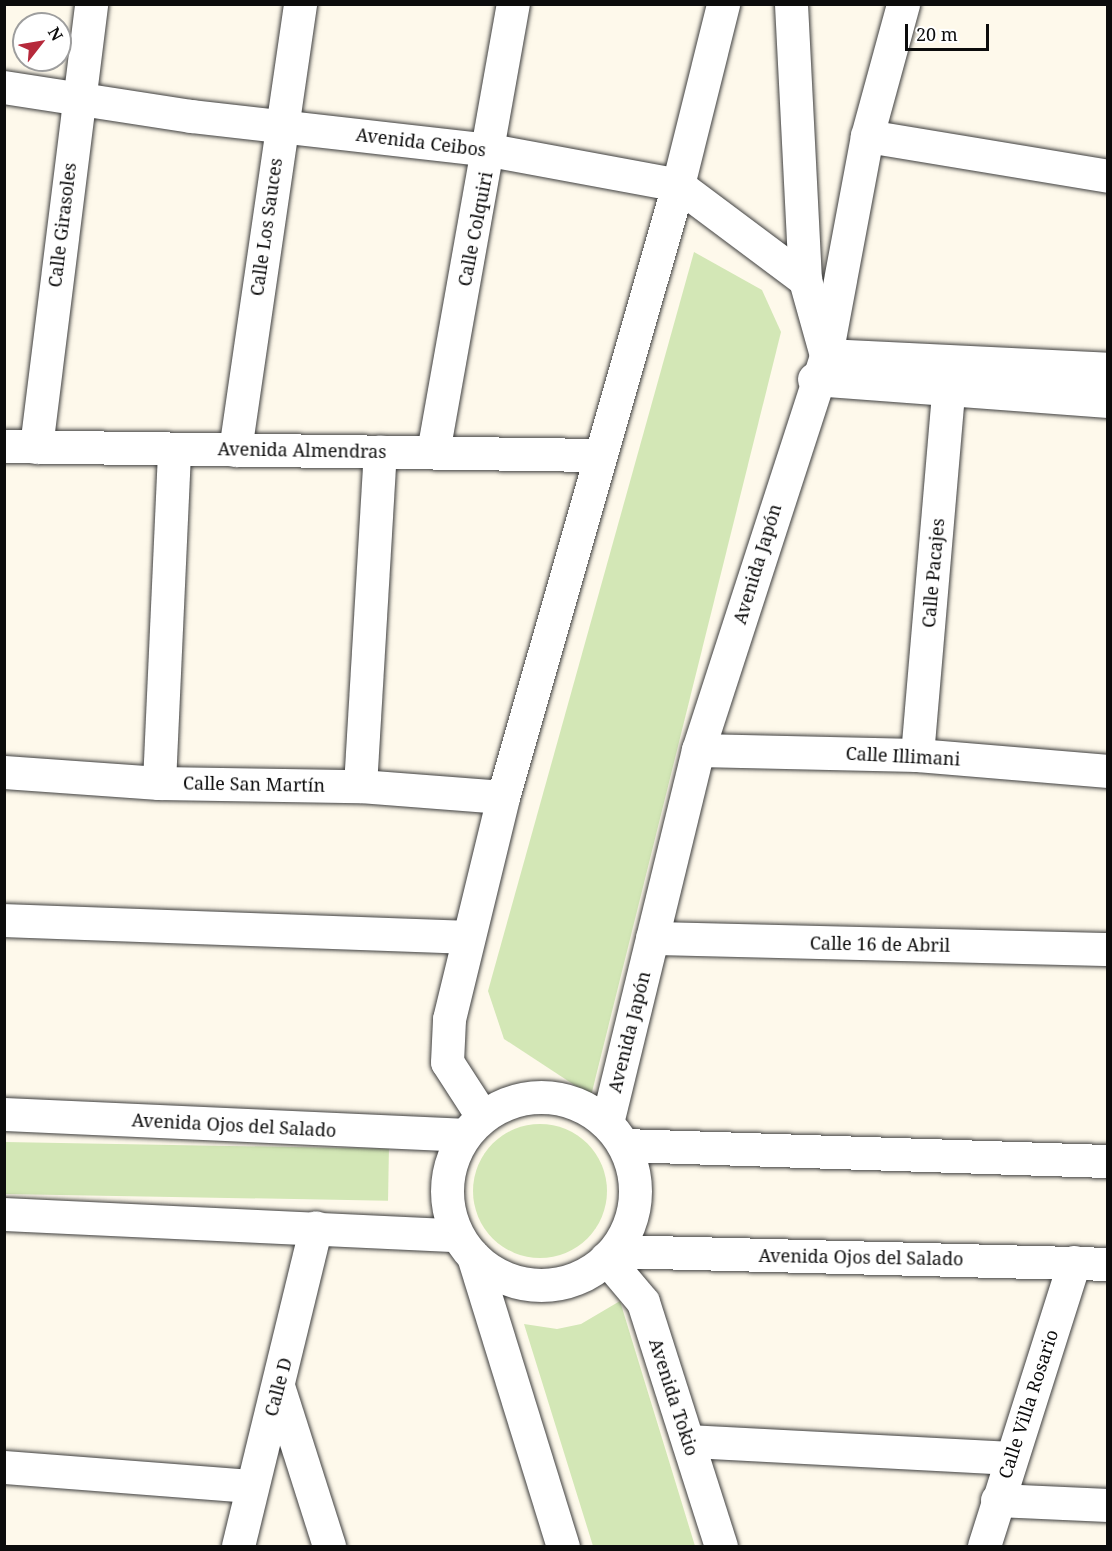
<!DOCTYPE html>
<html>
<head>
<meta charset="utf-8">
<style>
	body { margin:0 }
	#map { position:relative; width:1112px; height:1551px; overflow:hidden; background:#fef9eb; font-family:"Noto Serif",serif }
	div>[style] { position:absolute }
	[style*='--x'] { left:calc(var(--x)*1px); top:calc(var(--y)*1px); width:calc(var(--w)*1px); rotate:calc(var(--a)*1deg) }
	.green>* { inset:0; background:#d3e7b6; transform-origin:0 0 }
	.round { border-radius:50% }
	.roads { filter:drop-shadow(0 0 2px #3f3f3f) drop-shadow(0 0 2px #3f3f3f) }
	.minor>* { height:33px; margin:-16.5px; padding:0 16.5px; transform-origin:16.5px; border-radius:16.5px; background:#fff }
	.minor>.ring { margin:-16.5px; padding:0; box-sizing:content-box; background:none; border:33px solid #fff; border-radius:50% }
	span { translate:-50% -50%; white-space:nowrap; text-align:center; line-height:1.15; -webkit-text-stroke:6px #fff; paint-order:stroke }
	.street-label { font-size:18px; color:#0c0c0c }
	.frame { position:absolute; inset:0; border:6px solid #0c0c0c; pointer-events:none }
	.north { position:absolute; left:12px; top:12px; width:60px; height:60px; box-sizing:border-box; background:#fff; border:2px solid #9e9e9e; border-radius:50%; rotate:59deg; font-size:16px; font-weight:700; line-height:24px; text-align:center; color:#0c0c0c }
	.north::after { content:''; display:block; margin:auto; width:21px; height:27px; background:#b6293b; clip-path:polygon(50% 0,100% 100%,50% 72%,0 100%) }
	.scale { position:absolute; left:905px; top:24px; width:84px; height:27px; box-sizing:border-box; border:3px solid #0c0c0c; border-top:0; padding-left:8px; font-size:18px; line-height:21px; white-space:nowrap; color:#0c0c0c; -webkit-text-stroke:4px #fff; paint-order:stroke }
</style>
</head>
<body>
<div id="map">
	<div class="green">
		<i style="clip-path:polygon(694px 252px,762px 290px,781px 332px,591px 1096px,504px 1039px,488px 991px)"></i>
		<i class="round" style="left:473px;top:1124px;width:134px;height:134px"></i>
		<i style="left:5px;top:1142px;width:384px;height:52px;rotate:1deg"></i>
		<i style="clip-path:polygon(620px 1301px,695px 1546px,593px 1546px,524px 1324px,557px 1329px,581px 1324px)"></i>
	</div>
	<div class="roads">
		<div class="minor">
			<i style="--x:791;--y:4;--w:276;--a:87.1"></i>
			<i style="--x:805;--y:280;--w:78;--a:74.4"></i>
			<i style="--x:826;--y:355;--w:282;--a:2.8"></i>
			<i style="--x:4;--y:87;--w:189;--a:8.8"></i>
			<i style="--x:191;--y:116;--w:301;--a:6.5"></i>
			<i style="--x:490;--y:150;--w:191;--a:10.5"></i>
			<i style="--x:678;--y:185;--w:159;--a:36.8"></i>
			<i style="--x:867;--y:136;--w:244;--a:9.4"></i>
			<i style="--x:814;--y:379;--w:295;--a:4.3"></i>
			<i style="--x:4;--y:446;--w:595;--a:0.87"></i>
			<i style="--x:36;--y:447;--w:446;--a:-82.9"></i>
			<i style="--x:235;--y:450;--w:451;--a:-81.7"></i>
			<i style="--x:433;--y:452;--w:455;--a:-79.9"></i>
			<i style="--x:698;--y:750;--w:219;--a:1.3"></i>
			<i style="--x:917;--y:755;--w:192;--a:4.8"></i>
			<i style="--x:917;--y:755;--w:365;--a:-85.1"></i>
			<i style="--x:4;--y:772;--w:155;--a:4.1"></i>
			<i style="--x:159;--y:783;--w:201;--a:0.9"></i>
			<i style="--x:360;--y:786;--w:143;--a:4.4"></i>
			<i style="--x:159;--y:783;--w:334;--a:-87.4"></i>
			<i style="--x:360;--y:786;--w:335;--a:-86.6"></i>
			<i style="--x:4;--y:920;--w:464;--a:2.1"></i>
			<i style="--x:652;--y:938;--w:456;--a:1.4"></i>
			<i class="ring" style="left:447px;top:1097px;width:155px;height:155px"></i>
			<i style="--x:4;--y:1114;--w:459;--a:2.6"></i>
			<i style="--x:482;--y:1116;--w:64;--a:-122.9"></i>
			<i style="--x:447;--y:1062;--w:43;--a:-87.3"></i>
			<i style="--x:449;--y:1019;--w:228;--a:-76.3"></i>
			<i style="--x:503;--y:797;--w:637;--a:-74.04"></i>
			<i style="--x:678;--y:185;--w:187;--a:-76"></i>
			<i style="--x:607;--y:1123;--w:384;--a:-76.3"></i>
			<i style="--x:698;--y:750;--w:415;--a:-72"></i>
			<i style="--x:826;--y:355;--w:223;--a:-79.4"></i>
			<i style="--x:867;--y:136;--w:137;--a:-74.7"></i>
			<i style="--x:624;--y:1145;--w:484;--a:1.9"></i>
			<i style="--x:4;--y:1214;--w:453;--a:2.7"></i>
			<i style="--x:615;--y:1251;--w:493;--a:1.5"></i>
			<i style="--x:473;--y:1256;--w:304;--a:72.8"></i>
			<i style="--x:606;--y:1258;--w:57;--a:49.9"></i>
			<i style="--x:643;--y:1302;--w:256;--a:72.3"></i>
			<i style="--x:279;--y:1389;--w:165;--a:72.3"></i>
			<i style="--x:689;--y:1441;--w:321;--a:3"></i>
			<i style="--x:4;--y:1467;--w:247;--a:4.4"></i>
			<i style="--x:997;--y:1500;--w:111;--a:2.6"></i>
			<i style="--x:238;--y:1546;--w:328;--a:-76.3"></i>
			<i style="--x:984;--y:1546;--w:298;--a:-72.4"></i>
		</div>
	</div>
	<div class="street-label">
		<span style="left:421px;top:142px;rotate:7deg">Avenida Ceibos</span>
		<span style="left:62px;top:225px;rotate:-83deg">Calle Girasoles</span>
		<span style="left:266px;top:227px;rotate:-82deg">Calle Los Sauces</span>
		<span style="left:475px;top:229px;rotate:-79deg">Calle Colquiri</span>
		<span style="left:302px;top:450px;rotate:1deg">Avenida Almendras</span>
		<span style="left:757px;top:564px;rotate:-73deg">Avenida Japón</span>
		<span style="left:933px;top:573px;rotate:-85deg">Calle Pacajes</span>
		<span style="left:903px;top:756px;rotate:3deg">Calle Illimani</span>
		<span style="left:254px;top:784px;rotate:1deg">Calle San Martín</span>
		<span style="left:880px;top:944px;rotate:1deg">Calle 16 de Abril</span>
		<span style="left:629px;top:1032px;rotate:-76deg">Avenida Japón</span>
		<span style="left:234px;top:1125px;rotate:3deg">Avenida Ojos del Salado</span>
		<span style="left:861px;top:1257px;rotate:1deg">Avenida Ojos del Salado</span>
		<span style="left:278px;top:1387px;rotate:-75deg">Calle D</span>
		<span style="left:674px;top:1397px;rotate:72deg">Avenida Tokio</span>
		<span style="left:1028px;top:1404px;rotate:-72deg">Calle Villa Rosario</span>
	</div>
	<div class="frame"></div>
	<div class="north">N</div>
	<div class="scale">20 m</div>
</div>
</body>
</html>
